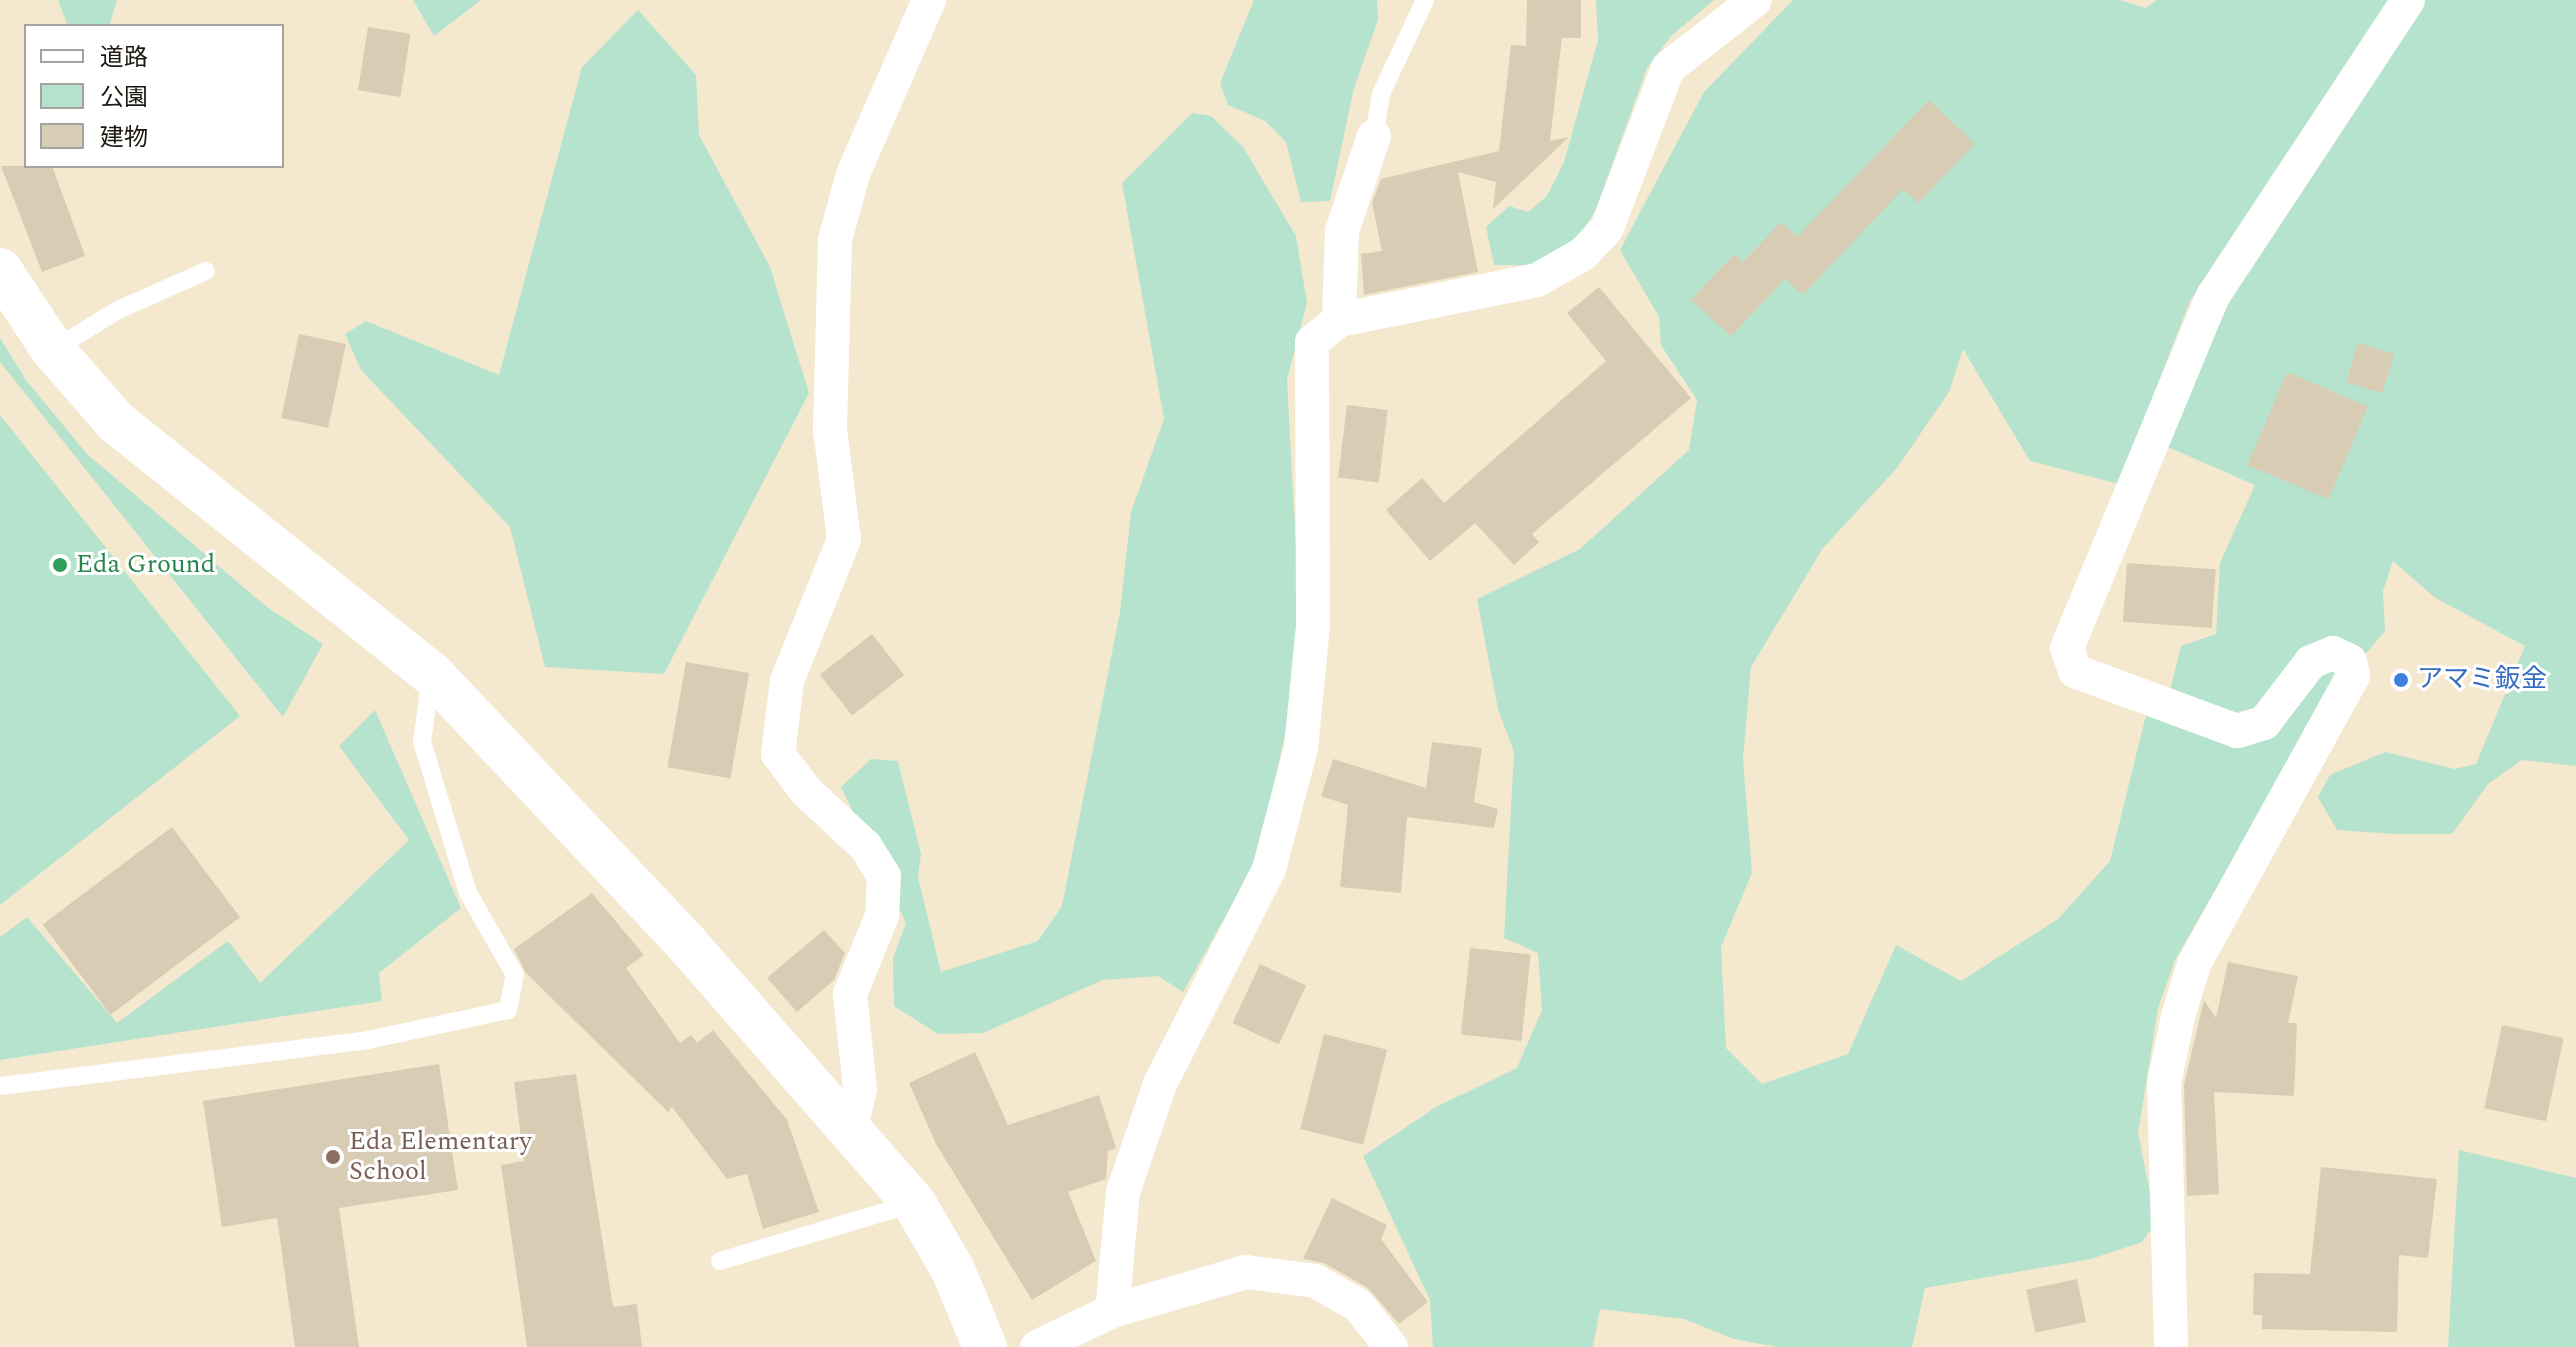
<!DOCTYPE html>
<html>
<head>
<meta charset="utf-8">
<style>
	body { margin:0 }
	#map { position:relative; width:2576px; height:1347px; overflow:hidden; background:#f4e8cf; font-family:Spectral,"Noto Sans JP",serif }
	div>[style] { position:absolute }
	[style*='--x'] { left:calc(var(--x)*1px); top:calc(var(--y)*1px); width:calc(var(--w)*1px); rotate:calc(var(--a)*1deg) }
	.green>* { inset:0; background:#b6e3cd }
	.building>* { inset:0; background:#d8cdb4; transform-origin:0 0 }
	.lane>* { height:18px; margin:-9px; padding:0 9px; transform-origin:9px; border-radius:9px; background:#fff }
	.street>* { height:34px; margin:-17px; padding:0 17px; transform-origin:17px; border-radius:17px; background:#fff }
	.secondary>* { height:44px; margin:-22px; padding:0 22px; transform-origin:22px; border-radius:22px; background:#fff }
	.dots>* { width:22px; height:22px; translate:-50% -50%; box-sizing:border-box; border:4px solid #fff; border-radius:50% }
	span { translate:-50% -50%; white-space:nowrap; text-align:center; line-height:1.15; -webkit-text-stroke:6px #fff; paint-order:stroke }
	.leisure-label { font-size:26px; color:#27864d }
	.left { translate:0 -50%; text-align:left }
	.shop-label { font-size:26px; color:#366cbe }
	.education-label { font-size:26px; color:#785e54 }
	.legend { position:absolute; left:24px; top:24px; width:260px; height:144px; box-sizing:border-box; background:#fff; border:2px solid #a5a39f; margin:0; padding:10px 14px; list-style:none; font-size:24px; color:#1d1910 }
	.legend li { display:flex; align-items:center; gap:16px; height:40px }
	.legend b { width:40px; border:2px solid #a5a39f }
</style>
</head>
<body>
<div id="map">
	<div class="green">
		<i style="clip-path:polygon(58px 0,117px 0,109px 26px,68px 26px)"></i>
		<i style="clip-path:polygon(413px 0,481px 0,434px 36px)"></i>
		<i style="clip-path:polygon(1254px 0,1377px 0,1378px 20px,1354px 88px,1330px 201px,1301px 202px,1286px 142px,1265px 121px,1228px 105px,1220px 83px)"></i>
		<i style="clip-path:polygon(1596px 0,1714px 0,1671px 36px,1647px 68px,1595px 212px,1574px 243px,1530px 265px,1494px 265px,1486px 227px,1509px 206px,1528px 212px,1547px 196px,1564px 162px,1598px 40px)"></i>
		<i style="clip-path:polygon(1793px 0,2120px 0,2146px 8px,2157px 0,2389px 0,2190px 301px,2119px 484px,2030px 461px,1963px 349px,1949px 392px,1897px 468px,1823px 548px,1751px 667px,1743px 759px,1752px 873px,1721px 947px,1726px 1048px,1762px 1084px,1848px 1054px,1896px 945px,1961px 981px,2058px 919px,2110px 861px,2146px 715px,2239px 740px,2314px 666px,2345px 666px,2175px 960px,2158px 1009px,2138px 1133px,2156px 1222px,2142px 1242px,2091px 1259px,1925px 1288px,1912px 1347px,1777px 1347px,1734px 1339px,1684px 1319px,1600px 1309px,1593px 1347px,1433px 1347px,1430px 1300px,1363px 1156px,1436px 1107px,1517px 1068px,1542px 1010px,1538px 953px,1504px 938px,1514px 752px,1498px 709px,1477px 599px,1580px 549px,1689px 450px,1697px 400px,1661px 345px,1659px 317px,1620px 250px,1704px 92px)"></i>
		<i style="clip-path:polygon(2421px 0,2576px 0,2576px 766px,2522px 760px,2488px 784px,2452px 834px,2396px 834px,2337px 830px,2318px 797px,2330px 775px,2385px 752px,2454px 769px,2476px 764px,2525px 646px,2434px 597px,2393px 561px,2383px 591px,2385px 631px,2358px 663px,2332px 645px,2258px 707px,2234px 713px,2170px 691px,2181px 646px,2216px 634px,2220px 563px,2255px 485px,2163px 445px,2241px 277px)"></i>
		<i style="clip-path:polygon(638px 10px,696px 75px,699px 135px,770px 267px,809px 393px,664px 674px,545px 667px,510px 527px,361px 370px,345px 334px,366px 321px,499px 375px,582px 67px)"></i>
		<i style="clip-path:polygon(1192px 113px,1211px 116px,1243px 147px,1296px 236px,1307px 303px,1287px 380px,1302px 659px,1257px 860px,1183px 992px,1158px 976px,1103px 980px,983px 1033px,938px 1034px,894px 1006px,893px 958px,906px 923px,841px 787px,871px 759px,898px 761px,921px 854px,918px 877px,941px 972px,1038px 941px,1062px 906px,1120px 612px,1131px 512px,1164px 419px,1122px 183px)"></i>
		<i style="clip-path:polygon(0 338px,26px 380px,87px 454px,267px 607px,323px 644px,283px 717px,0 362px)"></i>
		<i style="clip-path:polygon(0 415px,240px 716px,0 905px)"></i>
		<i style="clip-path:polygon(375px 710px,461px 908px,379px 973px,382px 1001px,0 1060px,0 937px,27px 917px,117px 1023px,228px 941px,260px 983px,409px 840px,339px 746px)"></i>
		<i style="clip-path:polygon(2459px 1150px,2576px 1178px,2576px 1347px,2448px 1347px)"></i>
	</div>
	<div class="building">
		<i style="clip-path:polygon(1527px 0,1581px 0,1581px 38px,1562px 38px,1550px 141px,1569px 137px,1493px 209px,1496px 182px,1458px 172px,1478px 272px,1364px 295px,1361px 254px,1382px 251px,1372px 203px,1381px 179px,1499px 151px,1511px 45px,1526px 46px)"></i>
		<i style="left:368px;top:27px;width:43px;height:64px;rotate:9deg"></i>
		<i style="clip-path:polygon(1929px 100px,1975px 144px,1918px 203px,1903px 189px,1803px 295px,1785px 279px,1731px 336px,1691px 300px,1734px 254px,1743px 262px,1781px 222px,1797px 237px)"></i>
		<i style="clip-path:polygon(1px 166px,52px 166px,85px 256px,42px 272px)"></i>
		<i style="clip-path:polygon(1599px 287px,1691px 398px,1532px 534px,1539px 542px,1514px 565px,1475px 523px,1430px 561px,1386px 510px,1422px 478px,1444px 503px,1606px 361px,1567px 313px)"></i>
		<i style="left:299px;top:334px;width:48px;height:86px;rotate:12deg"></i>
		<i style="left:2358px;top:343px;width:38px;height:41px;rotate:17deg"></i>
		<i style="left:2287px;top:372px;width:88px;height:101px;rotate:23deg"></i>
		<i style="left:1347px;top:405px;width:41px;height:73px;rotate:7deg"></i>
		<i style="left:2127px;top:563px;width:89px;height:59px;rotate:4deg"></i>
		<i style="left:872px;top:634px;width:52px;height:66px;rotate:52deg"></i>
		<i style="left:686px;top:662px;width:64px;height:107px;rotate:10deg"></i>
		<i style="clip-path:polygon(1432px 742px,1482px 748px,1474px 802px,1498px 809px,1494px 828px,1407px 817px,1401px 893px,1340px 887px,1348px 805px,1321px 796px,1333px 759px,1426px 788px)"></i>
		<i style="left:172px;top:827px;width:113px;height:162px;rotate:53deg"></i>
		<i style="clip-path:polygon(592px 893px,644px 955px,626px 968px,680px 1043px,691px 1035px,697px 1043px,713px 1030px,787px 1120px,819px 1212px,763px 1229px,747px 1174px,727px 1179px,672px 1107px,668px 1112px,526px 973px,514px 949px)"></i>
		<i style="clip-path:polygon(824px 930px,845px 953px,834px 980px,797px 1012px,767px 978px)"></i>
		<i style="left:1470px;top:948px;width:61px;height:87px;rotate:6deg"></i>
		<i style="clip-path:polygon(2228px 962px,2298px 976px,2288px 1023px,2297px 1023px,2294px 1096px,2214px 1092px,2219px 1194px,2187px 1196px,2184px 1085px,2204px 1000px,2216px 1018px)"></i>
		<i style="left:1260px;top:964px;width:51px;height:65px;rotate:25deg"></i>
		<i style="left:2502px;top:1025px;width:63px;height:85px;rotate:12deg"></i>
		<i style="left:1324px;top:1034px;width:65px;height:98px;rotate:14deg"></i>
		<i style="clip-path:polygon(975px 1052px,1008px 1125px,1099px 1095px,1116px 1148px,1108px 1151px,1106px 1179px,1068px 1192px,1096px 1261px,1032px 1300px,936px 1144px,909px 1083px)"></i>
		<i style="clip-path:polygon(439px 1064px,458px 1190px,339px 1208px,359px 1347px,295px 1347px,277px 1218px,222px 1227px,203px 1101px)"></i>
		<i style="clip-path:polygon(576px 1074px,613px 1307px,637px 1304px,642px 1347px,527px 1347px,501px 1165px,524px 1161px,514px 1082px)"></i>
		<i style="clip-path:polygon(2321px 1167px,2437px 1179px,2428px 1258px,2399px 1255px,2397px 1332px,2262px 1329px,2262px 1315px,2253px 1315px,2254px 1273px,2310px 1274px)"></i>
		<i style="clip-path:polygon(1332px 1198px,1387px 1225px,1381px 1239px,1428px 1302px,1399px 1324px,1368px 1288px,1324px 1263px,1303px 1259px)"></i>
		<i style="left:2077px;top:1279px;width:44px;height:52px;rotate:78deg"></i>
	</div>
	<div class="lane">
		<i style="--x:1374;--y:136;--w:43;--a:-80.5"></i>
		<i style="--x:1381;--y:94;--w:104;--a:-64.9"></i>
		<i style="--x:53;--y:350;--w:76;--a:-31.6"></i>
		<i style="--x:118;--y:310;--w:96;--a:-23.9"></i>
		<i style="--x:0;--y:1086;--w:371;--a:-7.1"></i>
		<i style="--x:368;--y:1040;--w:143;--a:-12.1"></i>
		<i style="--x:508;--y:1010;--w:36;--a:-79"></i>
		<i style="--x:515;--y:975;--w:95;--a:-119.8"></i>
		<i style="--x:468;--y:893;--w:158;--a:-106.9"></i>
		<i style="--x:422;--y:742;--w:66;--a:-82.1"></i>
		<i style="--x:720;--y:1261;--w:202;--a:-16.6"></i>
	</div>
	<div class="street">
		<i style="--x:1339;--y:320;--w:202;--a:-11.4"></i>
		<i style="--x:1537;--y:280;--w:53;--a:-29.5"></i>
		<i style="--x:1583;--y:254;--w:35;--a:-47"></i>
		<i style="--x:1607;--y:228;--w:171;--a:-69.1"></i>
		<i style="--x:1668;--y:68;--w:110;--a:-38"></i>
		<i style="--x:851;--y:1128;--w:40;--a:-77"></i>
		<i style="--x:860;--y:1089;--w:96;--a:-96"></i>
		<i style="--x:850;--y:994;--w:84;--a:-67.7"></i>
		<i style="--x:882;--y:916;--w:40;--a:-87.1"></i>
		<i style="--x:884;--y:876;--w:36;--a:-122"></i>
		<i style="--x:865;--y:846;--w:81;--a:-137"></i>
		<i style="--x:806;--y:791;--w:46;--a:-127.1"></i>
		<i style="--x:778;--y:754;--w:74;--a:-83"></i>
		<i style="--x:787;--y:681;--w:153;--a:-68.1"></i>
		<i style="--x:844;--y:539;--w:110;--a:-97.3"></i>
		<i style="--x:830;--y:430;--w:190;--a:-88.5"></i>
		<i style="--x:835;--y:240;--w:68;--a:-74.7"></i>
		<i style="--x:853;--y:174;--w:190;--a:-66.4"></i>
		<i style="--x:1112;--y:1311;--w:120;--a:-84.7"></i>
		<i style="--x:1123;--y:1192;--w:114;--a:-71.1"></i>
		<i style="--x:1160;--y:1084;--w:241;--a:-63.1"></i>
		<i style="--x:1269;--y:869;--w:125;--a:-75.2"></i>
		<i style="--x:1301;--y:748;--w:123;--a:-84.4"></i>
		<i style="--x:1313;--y:626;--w:284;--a:-90.2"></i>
		<i style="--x:1312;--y:342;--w:35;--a:-39"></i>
		<i style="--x:1339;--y:320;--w:89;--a:-88.1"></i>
		<i style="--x:1342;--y:231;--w:100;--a:-71.4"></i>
		<i style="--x:1037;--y:1347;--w:83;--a:-25.6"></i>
		<i style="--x:1112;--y:1311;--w:140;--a:-16.2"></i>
		<i style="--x:1246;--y:1272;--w:70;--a:7.4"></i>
		<i style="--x:1315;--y:1281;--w:49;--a:29.2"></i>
		<i style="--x:1358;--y:1305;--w:53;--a:51.8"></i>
		<i style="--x:2171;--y:1347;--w:264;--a:-91.5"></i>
		<i style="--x:2164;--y:1083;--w:67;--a:-78"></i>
		<i style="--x:2178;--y:1017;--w:55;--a:-73.2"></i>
		<i style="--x:2194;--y:964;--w:329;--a:-61.1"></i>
		<i style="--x:2353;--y:676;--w:15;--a:-101"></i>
		<i style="--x:2350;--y:661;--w:19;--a:-155"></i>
		<i style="--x:2333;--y:653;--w:24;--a:158"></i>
		<i style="--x:2311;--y:662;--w:77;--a:127.6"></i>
		<i style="--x:2264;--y:723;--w:28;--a:163"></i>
		<i style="--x:2237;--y:731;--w:173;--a:-159.7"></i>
		<i style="--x:2075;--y:671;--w:24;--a:-109"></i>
		<i style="--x:2067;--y:648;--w:381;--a:-67.5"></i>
		<i style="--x:2213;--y:296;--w:354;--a:-56.6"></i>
	</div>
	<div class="secondary">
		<i style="--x:0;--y:270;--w:96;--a:56.5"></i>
		<i style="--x:53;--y:350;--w:96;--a:48.8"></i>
		<i style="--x:116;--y:422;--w:404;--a:38.6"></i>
		<i style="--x:432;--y:674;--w:371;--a:46.6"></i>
		<i style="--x:687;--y:944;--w:344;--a:48.8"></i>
		<i style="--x:914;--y:1203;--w:78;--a:59.8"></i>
		<i style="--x:953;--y:1270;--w:83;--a:67.4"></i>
	</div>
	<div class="dots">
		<i style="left:60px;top:565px;background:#2e9e5b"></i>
		<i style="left:2401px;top:680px;background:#3f7fe0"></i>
		<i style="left:333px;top:1157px;background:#8d6e63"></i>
	</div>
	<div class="leisure-label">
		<span class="left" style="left:76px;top:565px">Eda Ground</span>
	</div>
	<div class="shop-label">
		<span class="left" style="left:2417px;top:680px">アマミ鈑金</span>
	</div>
	<div class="education-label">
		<span class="left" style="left:349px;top:1157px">Eda Elementary<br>School</span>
	</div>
	<ul class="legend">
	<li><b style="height:10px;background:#fff"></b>道路</li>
	<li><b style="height:22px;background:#b6e3cd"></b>公園</li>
	<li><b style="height:22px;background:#d8cdb4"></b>建物</li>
	</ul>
</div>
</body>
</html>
